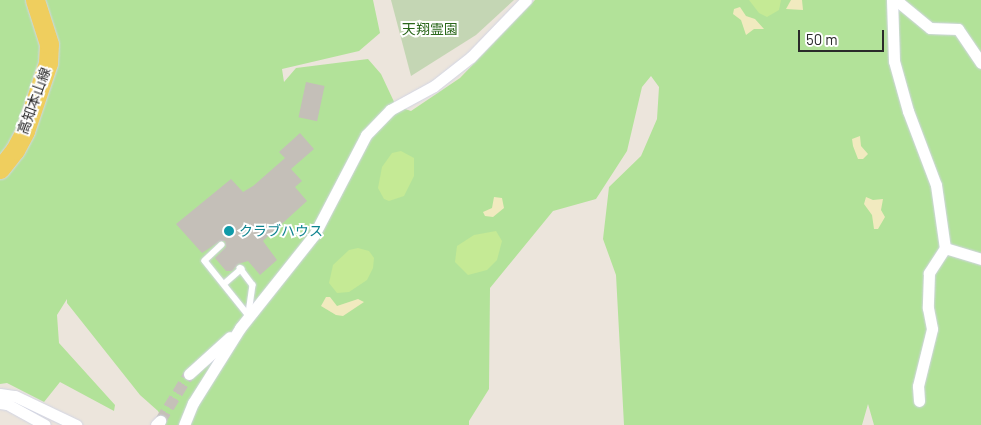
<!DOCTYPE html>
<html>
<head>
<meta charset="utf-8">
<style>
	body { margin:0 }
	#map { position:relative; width:981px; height:425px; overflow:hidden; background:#ece5dc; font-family:Barlow,"Noto Sans JP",sans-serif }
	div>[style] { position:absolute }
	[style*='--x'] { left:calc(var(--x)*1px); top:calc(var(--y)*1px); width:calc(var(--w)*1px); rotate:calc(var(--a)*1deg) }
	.green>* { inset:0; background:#b2e299 }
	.sand>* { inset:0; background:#f1eabf }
	.cemetery>* { inset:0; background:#c4d6b4 }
	.pitch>* { inset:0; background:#c5ea95 }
	.building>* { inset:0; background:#c4bfb8; transform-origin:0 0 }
	.street-tunnel>* { height:11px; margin-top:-5.5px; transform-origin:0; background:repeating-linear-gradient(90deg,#c5c0b8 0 11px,transparent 0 16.5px) }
	.roads { filter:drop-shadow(0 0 1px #d2d5e3) drop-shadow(0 0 1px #d2d5e3) }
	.lane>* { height:5.5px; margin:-2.75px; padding:0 2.75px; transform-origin:2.75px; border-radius:2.75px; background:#fff }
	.street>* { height:11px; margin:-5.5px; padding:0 5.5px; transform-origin:5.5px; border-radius:5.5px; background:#fff }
	.primary>* { height:19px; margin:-9.5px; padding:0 9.5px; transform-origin:9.5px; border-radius:9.5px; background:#efce5e }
	.dots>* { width:14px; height:14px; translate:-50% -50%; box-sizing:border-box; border:2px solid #fff; border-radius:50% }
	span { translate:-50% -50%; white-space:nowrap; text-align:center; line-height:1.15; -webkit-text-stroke:4px #fff; paint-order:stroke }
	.park-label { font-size:14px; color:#2a671b }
	.street-label { font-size:14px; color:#2a2a2a }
	.culture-label { font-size:14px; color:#0d838f }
	.left { translate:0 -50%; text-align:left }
	.scale { position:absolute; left:798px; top:30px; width:86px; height:22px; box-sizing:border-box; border:2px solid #2a2a2a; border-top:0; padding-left:6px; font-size:15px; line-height:18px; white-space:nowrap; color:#2a2a2a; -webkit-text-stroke:4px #fff; paint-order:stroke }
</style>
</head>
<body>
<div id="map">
	<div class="green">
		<i style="clip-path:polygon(0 0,373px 0,380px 33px,359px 51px,282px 69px,284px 82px,296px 68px,368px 59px,381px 74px,396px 106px,411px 111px,460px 78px,535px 0,981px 0,981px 425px,874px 425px,868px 404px,862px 425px,624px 425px,616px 275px,603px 239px,609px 187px,641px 156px,657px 119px,659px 87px,651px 76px,642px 87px,627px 151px,596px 199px,553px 211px,490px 288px,489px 389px,469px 421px,469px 425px,165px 425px,158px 411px,140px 395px,67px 303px,67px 299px,57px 315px,59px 343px,115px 405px,114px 411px,60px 382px,44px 402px,7px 383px,0 384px)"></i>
	</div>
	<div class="sand">
		<i style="clip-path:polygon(791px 0,802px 0,803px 10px,786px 9px)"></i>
		<i style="clip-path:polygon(740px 7px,746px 16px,755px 19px,764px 29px,754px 29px,746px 35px,741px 20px,733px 14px,734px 9px)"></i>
		<i style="clip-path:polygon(860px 136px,861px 146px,868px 154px,863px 159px,858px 159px,853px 146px,852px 139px)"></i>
		<i style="clip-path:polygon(494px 197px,502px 198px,504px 208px,493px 217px,485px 216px,483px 212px,492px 208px)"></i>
		<i style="clip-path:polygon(866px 197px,873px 200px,883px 199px,881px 210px,885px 217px,878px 229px,874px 229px,872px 215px,864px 204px)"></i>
		<i style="clip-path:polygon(326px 297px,330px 297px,337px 306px,358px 299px,364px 302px,343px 316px,336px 315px,321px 306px)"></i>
	</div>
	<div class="cemetery">
		<i style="clip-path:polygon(391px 0,514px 0,476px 35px,411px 76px)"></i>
	</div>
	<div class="pitch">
		<i style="clip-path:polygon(749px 0,781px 0,779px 10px,767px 17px,759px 13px)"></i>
		<i style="clip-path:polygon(401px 151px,414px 158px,414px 176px,404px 196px,389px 201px,384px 199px,378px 188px,382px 167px,392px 153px)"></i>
		<i style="clip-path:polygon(496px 231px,502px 241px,497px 260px,487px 270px,468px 275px,455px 262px,457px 246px,474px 235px)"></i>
		<i style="clip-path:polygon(358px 248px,369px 251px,374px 258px,373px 268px,367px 280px,349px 292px,337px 293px,329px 283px,333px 265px,349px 250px)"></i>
	</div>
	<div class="building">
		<i style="left:306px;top:82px;width:19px;height:36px;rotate:12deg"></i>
		<i style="clip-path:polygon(300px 133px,314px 149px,291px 169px,302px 181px,295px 187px,307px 201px,263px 241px,277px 260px,260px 275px,248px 261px,238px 264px,232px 271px,226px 271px,215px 258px,226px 247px,225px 241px,220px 241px,202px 253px,176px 224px,231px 179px,243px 192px,253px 186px,285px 158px,279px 152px)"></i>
	</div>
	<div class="street-tunnel">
		<i style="--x:160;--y:421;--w:55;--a:-58.3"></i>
	</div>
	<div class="roads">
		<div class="lane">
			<i style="--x:222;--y:245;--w:23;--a:137"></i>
			<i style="--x:205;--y:261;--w:70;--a:51.3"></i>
			<i style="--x:240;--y:268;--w:21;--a:53"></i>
			<i style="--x:253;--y:285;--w:29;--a:98"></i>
			<i style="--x:224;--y:284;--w:23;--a:-41"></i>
		</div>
		<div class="street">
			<i style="--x:892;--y:0;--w:61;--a:88.1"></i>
			<i style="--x:894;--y:61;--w:52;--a:74.4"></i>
			<i style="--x:908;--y:111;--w:79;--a:69.3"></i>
			<i style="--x:936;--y:185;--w:64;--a:81.9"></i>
			<i style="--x:945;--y:248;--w:30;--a:123"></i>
			<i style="--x:929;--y:273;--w:35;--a:92"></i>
			<i style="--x:928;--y:308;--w:21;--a:79"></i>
			<i style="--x:932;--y:329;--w:59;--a:103.8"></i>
			<i style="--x:918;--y:386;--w:15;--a:86"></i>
			<i style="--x:896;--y:0;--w:44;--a:39.5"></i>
			<i style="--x:930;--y:28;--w:28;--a:2"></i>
			<i style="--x:958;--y:29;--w:41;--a:55.9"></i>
			<i style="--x:945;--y:248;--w:38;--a:17"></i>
			<i style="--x:189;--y:374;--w:55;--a:-42.1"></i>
			<i style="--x:0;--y:394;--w:15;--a:8"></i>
			<i style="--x:15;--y:396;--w:68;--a:25.4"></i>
			<i style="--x:0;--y:403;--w:7;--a:8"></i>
			<i style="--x:7;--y:404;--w:43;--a:28.9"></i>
			<i style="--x:156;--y:425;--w:6;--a:-45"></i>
			<i style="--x:184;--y:425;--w:24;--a:-68"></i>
			<i style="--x:193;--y:403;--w:89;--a:-57.9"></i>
			<i style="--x:240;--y:328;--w:119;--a:-51.5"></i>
			<i style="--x:314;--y:235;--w:113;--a:-62.5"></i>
			<i style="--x:366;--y:135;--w:35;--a:-46"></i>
			<i style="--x:390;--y:110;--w:50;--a:-28.6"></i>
			<i style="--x:434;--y:86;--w:47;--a:-38.1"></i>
			<i style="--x:471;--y:57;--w:79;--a:-46"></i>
		</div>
		<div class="primary">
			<i style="--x:0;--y:169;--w:24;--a:-52"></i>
			<i style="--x:15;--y:150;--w:21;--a:-62"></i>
			<i style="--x:25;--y:131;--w:72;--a:-71.3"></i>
			<i style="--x:48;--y:63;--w:19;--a:-87"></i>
			<i style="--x:49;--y:44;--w:46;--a:-107.7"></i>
		</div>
	</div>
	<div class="dots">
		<i style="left:229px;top:231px;background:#0f9aa8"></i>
	</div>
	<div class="park-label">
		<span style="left:430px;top:29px">天翔霊園</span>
	</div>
	<div class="street-label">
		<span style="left:34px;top:101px;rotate:-70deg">高知本山線</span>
	</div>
	<div class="culture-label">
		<span class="left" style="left:239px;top:231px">クラブハウス</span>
	</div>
	<div class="scale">50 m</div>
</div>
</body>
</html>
